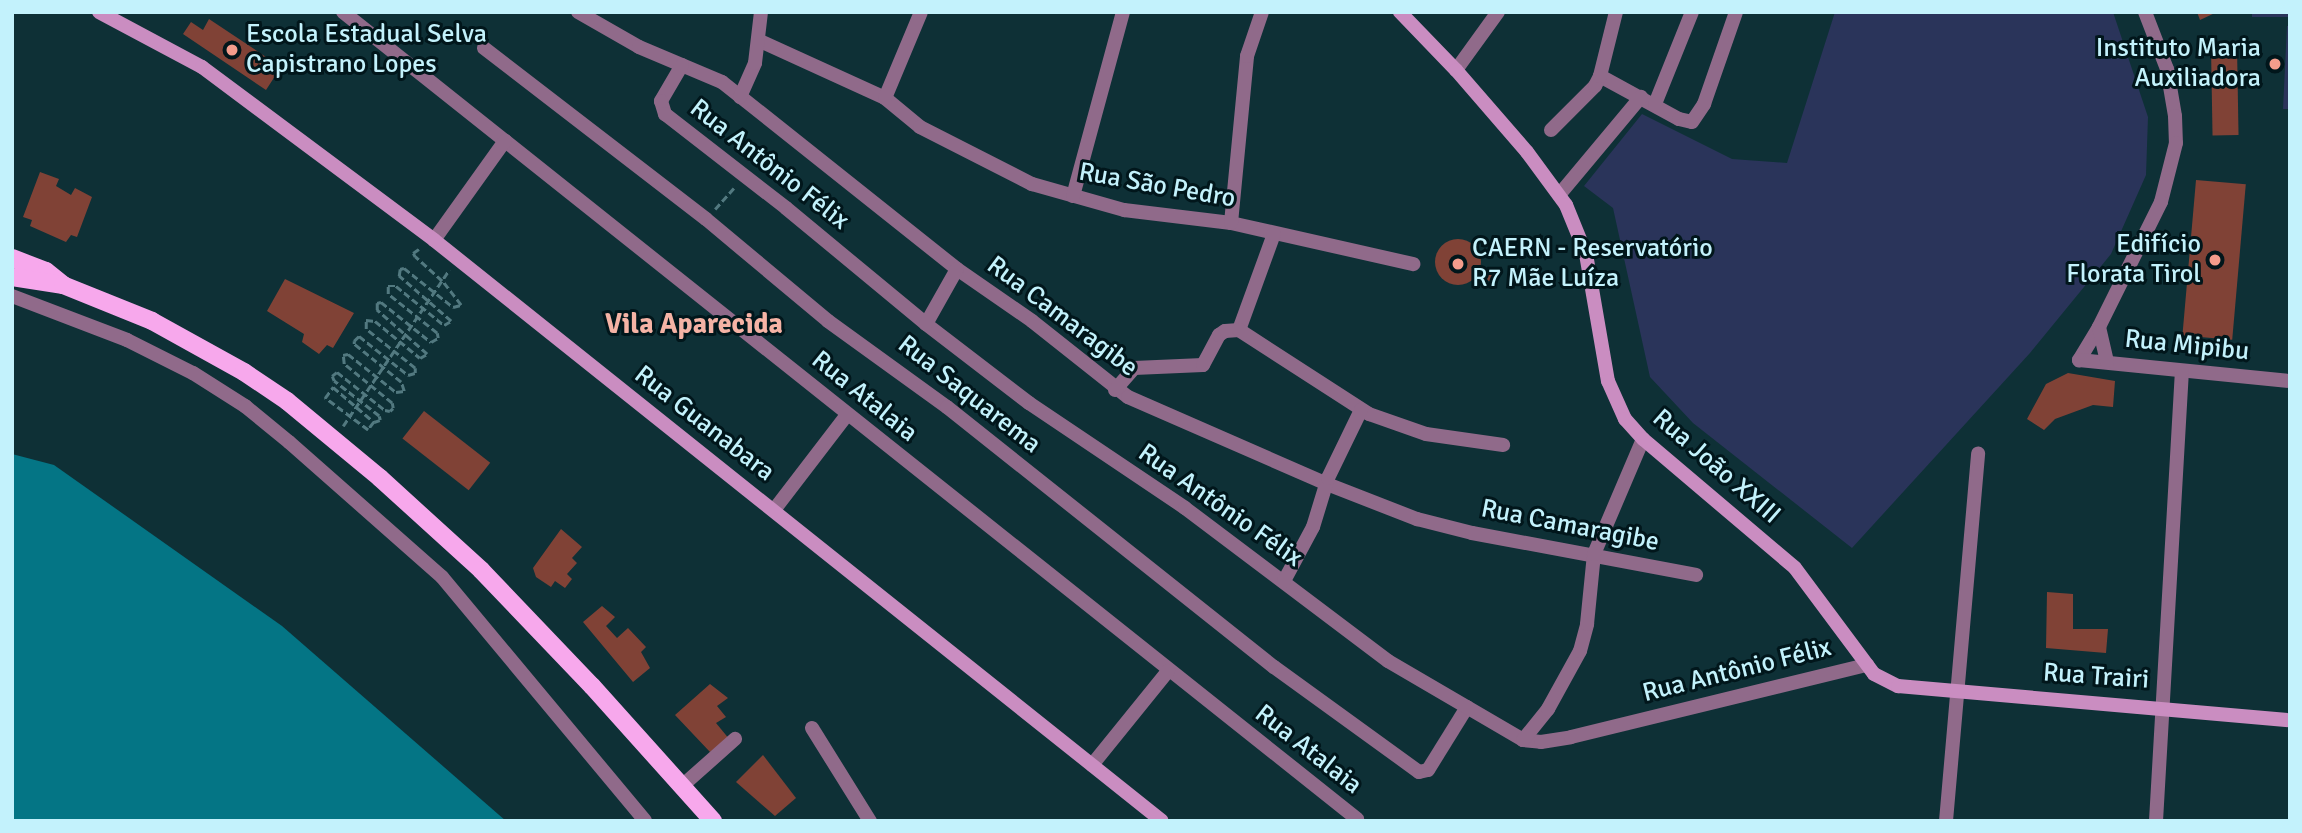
<!DOCTYPE html>
<html>
<head>
<meta charset="utf-8">
<style>
	body { margin:0 }
	#map { position:relative; width:2302px; height:833px; overflow:hidden; background:#0e3036; font-family:Signika,sans-serif }
	div>[style] { position:absolute }
	[style*='--x'] { left:calc(var(--x)*1px); top:calc(var(--y)*1px); width:calc(var(--w)*1px); rotate:calc(var(--a)*1deg) }
	.green>* { inset:0; background:#2a345a; transform-origin:0 0 }
	.water>* { inset:0; background:#047585 }
	.building>* { inset:0; background:#804236; transform-origin:0 0 }
	.round { border-radius:50% }
	.path>* { height:2.5px; margin-top:-1.25px; transform-origin:0; background:repeating-linear-gradient(90deg,#527980 0 7px,transparent 0 10.5px) }
	.street>* { height:14px; margin:-7px; padding:0 7px; transform-origin:7px; border-radius:7px; background:#906a8a }
	.secondary>* { height:14px; margin:-7px; padding:0 7px; transform-origin:7px; border-radius:7px; background:#ca8dc1 }
	.primary>* { height:18px; margin:-9px; padding:0 9px; transform-origin:9px; border-radius:9px; background:#f7a8ec }
	.dots>* { width:19px; height:19px; translate:-50% -50%; box-sizing:border-box; border:4px solid #01161b; border-radius:50% }
	span { translate:-50% -50%; white-space:nowrap; text-align:center; line-height:1.15; -webkit-text-stroke:6px #01161b; paint-order:stroke }
	.poi-label { font-size:26px; color:#c3f2fc }
	.left { translate:0 -50%; text-align:left }
	.right { translate:-100% -50%; text-align:right }
	.street-label { font-size:26px; color:#c3f2fc }
	.neighbourhood-label { font-size:28px; color:#f5b3a5; font-weight:700 }
	.frame { position:absolute; inset:0; border:14px solid #c3f2fc; pointer-events:none }
</style>
</head>
<body>
<div id="map">
	<div class="green">
		<i style="clip-path:polygon(1835px 12px,2113px 12px,2148px 117px,2146px 175px,2111px 254px,2030px 353px,1852px 548px,1693px 423px,1650px 377px,1613px 208px,1584px 186px,1642px 114px,1732px 159px,1787px 163px)"></i>
		<i style="left:2252px;top:12px;width:38px;height:5px"></i>
		<i style="clip-path:polygon(2287px 26px,2290px 26px,2290px 109px,2283px 109px)"></i>
	</div>
	<div class="water">
		<i style="clip-path:polygon(12px 454px,54px 465px,282px 626px,506px 821px,12px 821px)"></i>
	</div>
	<div class="building">
		<i style="clip-path:polygon(2197px 12px,2217px 12px,2200px 20px)"></i>
		<i style="clip-path:polygon(209px 19px,281px 67px,266px 90px,183px 34px,191px 22px,203px 30px)"></i>
		<i style="left:2237px;top:47px;width:88px;height:26px;rotate:89deg"></i>
		<i style="clip-path:polygon(40px 172px,59px 179px,56px 186px,71px 195px,75px 188px,92px 197px,77px 237px,71px 235px,66px 242px,30px 226px,32px 220px,23px 217px)"></i>
		<i style="left:2196px;top:180px;width:50px;height:156px;rotate:5deg"></i>
		<i class="round" style="left:1435px;top:239px;width:46px;height:46px"></i>
		<i style="left:1492px;top:267px;width:10px;height:13px;rotate:37deg"></i>
		<i style="clip-path:polygon(285px 279px,354px 313px,333px 348px,327px 345px,319px 354px,302px 342px,304px 334px,267px 311px)"></i>
		<i style="clip-path:polygon(2068px 373px,2115px 381px,2113px 407px,2093px 405px,2055px 419px,2044px 430px,2027px 419px,2046px 384px)"></i>
		<i style="left:424px;top:411px;width:84px;height:35px;rotate:38deg"></i>
		<i style="clip-path:polygon(561px 529px,582px 547px,572px 558px,577px 563px,567px 574px,572px 579px,565px 588px,555px 581px,551px 587px,536px 577px,533px 568px)"></i>
		<i style="clip-path:polygon(2047px 592px,2073px 594px,2073px 629px,2108px 629px,2106px 653px,2046px 648px)"></i>
		<i style="clip-path:polygon(602px 606px,615px 617px,606px 626px,617px 638px,628px 628px,646px 647px,641px 652px,650px 668px,633px 682px,583px 622px)"></i>
		<i style="clip-path:polygon(710px 684px,728px 698px,717px 706px,726px 717px,716px 723px,730px 740px,710px 752px,675px 715px)"></i>
		<i style="clip-path:polygon(763px 755px,796px 798px,775px 816px,736px 782px)"></i>
	</div>
	<div class="path">
		<i style="--x:715;--y:209;--w:28;--a:-48"></i>
		<i style="--x:374;--y:422;--w:10;--a:127"></i>
		<i style="--x:368;--y:430;--w:54;--a:-143.3"></i>
		<i style="--x:325;--y:398;--w:14;--a:-54"></i>
		<i style="--x:333;--y:387;--w:54;--a:40.5"></i>
		<i style="--x:374;--y:422;--w:6;--a:-18"></i>
		<i style="--x:380;--y:420;--w:4;--a:-104"></i>
		<i style="--x:379;--y:416;--w:57;--a:-142.1"></i>
		<i style="--x:334;--y:381;--w:5;--a:-112"></i>
		<i style="--x:332;--y:376;--w:6;--a:-39"></i>
		<i style="--x:337;--y:372;--w:61;--a:38.4"></i>
		<i style="--x:385;--y:410;--w:5;--a:11"></i>
		<i style="--x:390;--y:411;--w:4;--a:-45"></i>
		<i style="--x:393;--y:408;--w:5;--a:-101"></i>
		<i style="--x:392;--y:403;--w:62;--a:-140.9"></i>
		<i style="--x:344;--y:364;--w:9;--a:-96"></i>
		<i style="--x:343;--y:355;--w:5;--a:-11"></i>
		<i style="--x:348;--y:354;--w:61;--a:38.4"></i>
		<i style="--x:396;--y:392;--w:8;--a:-7"></i>
		<i style="--x:404;--y:391;--w:9;--a:-108"></i>
		<i style="--x:401;--y:382;--w:60;--a:-141"></i>
		<i style="--x:354;--y:344;--w:3;--a:-90"></i>
		<i style="--x:354;--y:341;--w:7;--a:-45"></i>
		<i style="--x:359;--y:336;--w:63;--a:38.5"></i>
		<i style="--x:408;--y:375;--w:7;--a:-16"></i>
		<i style="--x:415;--y:373;--w:5;--a:-90"></i>
		<i style="--x:415;--y:368;--w:63;--a:-141.5"></i>
		<i style="--x:366;--y:329;--w:9;--a:-90"></i>
		<i style="--x:366;--y:320;--w:9;--a:6"></i>
		<i style="--x:375;--y:321;--w:58;--a:39.4"></i>
		<i style="--x:420;--y:358;--w:8;--a:-30"></i>
		<i style="--x:427;--y:354;--w:67;--a:-138.7"></i>
		<i style="--x:377;--y:310;--w:7;--a:-90"></i>
		<i style="--x:377;--y:303;--w:4;--a:-14"></i>
		<i style="--x:381;--y:302;--w:64;--a:38.7"></i>
		<i style="--x:431;--y:342;--w:8;--a:-30"></i>
		<i style="--x:438;--y:338;--w:5;--a:-101"></i>
		<i style="--x:437;--y:333;--w:63;--a:-141.5"></i>
		<i style="--x:388;--y:294;--w:8;--a:-90"></i>
		<i style="--x:388;--y:286;--w:8;--a:0"></i>
		<i style="--x:396;--y:286;--w:62;--a:39.1"></i>
		<i style="--x:444;--y:325;--w:8;--a:-30"></i>
		<i style="--x:451;--y:321;--w:69;--a:-139.1"></i>
		<i style="--x:399;--y:276;--w:7;--a:-82"></i>
		<i style="--x:400;--y:269;--w:4;--a:-14"></i>
		<i style="--x:404;--y:268;--w:63;--a:38.5"></i>
		<i style="--x:453;--y:307;--w:8;--a:-14"></i>
		<i style="--x:461;--y:305;--w:31;--a:-128"></i>
		<i style="--x:442;--y:281;--w:36;--a:-138"></i>
		<i style="--x:415;--y:257;--w:4;--a:-117"></i>
		<i style="--x:413;--y:253;--w:7;--a:-34"></i>
		<i style="--x:343;--y:426;--w:189;--a:-55.8"></i>
	</div>
	<div class="street">
		<i style="--x:343;--y:12;--w:1296;--a:38.51"></i>
		<i style="--x:578;--y:12;--w:70;--a:29.8"></i>
		<i style="--x:639;--y:47;--w:90;--a:22.9"></i>
		<i style="--x:722;--y:82;--w:300;--a:38.5"></i>
		<i style="--x:957;--y:269;--w:91;--a:34.7"></i>
		<i style="--x:1032;--y:321;--w:122;--a:38.4"></i>
		<i style="--x:1128;--y:397;--w:217;--a:23.6"></i>
		<i style="--x:1327;--y:484;--w:97;--a:21.3"></i>
		<i style="--x:1417;--y:519;--w:57;--a:14.3"></i>
		<i style="--x:1472;--y:533;--w:228;--a:10.6"></i>
		<i style="--x:2145;--y:12;--w:61;--a:68.9"></i>
		<i style="--x:2167;--y:69;--w:48;--a:80.3"></i>
		<i style="--x:2175;--y:116;--w:27;--a:88"></i>
		<i style="--x:2176;--y:143;--w:61;--a:104.3"></i>
		<i style="--x:2161;--y:202;--w:140;--a:116.4"></i>
		<i style="--x:2099;--y:327;--w:39;--a:121"></i>
		<i style="--x:2079;--y:360;--w:212;--a:5.7"></i>
		<i style="--x:758;--y:40;--w:140;--a:24.5"></i>
		<i style="--x:885;--y:98;--w:45;--a:39.6"></i>
		<i style="--x:920;--y:127;--w:126;--a:27"></i>
		<i style="--x:1032;--y:184;--w:96;--a:15.8"></i>
		<i style="--x:1124;--y:210;--w:108;--a:6.9"></i>
		<i style="--x:1231;--y:223;--w:187;--a:12.7"></i>
		<i style="--x:484;--y:48;--w:280;--a:37.6"></i>
		<i style="--x:706;--y:219;--w:159;--a:39.9"></i>
		<i style="--x:828;--y:321;--w:147;--a:35.9"></i>
		<i style="--x:947;--y:407;--w:418;--a:38.5"></i>
		<i style="--x:1274;--y:667;--w:179;--a:35.9"></i>
		<i style="--x:1419;--y:772;--w:9;--a:-13"></i>
		<i style="--x:1428;--y:770;--w:74;--a:-58.2"></i>
		<i style="--x:682;--y:65;--w:42;--a:120.3"></i>
		<i style="--x:661;--y:101;--w:14;--a:73"></i>
		<i style="--x:665;--y:114;--w:153;--a:37.8"></i>
		<i style="--x:786;--y:208;--w:182;--a:39.6"></i>
		<i style="--x:926;--y:324;--w:130;--a:37.5"></i>
		<i style="--x:1029;--y:403;--w:188;--a:33.9"></i>
		<i style="--x:1185;--y:508;--w:254;--a:37"></i>
		<i style="--x:1388;--y:661;--w:156;--a:30.3"></i>
		<i style="--x:1523;--y:740;--w:18;--a:6"></i>
		<i style="--x:1541;--y:742;--w:30;--a:-9"></i>
		<i style="--x:1571;--y:737;--w:305;--a:-13.7"></i>
		<i style="--x:1456;--y:70;--w:72;--a:-54.1"></i>
		<i style="--x:1600;--y:76;--w:90;--a:28.6"></i>
		<i style="--x:1679;--y:119;--w:13;--a:13"></i>
		<i style="--x:1692;--y:122;--w:22;--a:-56"></i>
		<i style="--x:1704;--y:104;--w:97;--a:-70.8"></i>
		<i style="--x:740;--y:97;--w:37;--a:-66"></i>
		<i style="--x:755;--y:63;--w:51;--a:-83.3"></i>
		<i style="--x:885;--y:98;--w:93;--a:-67.3"></i>
		<i style="--x:1655;--y:104;--w:99;--a:-68.1"></i>
		<i style="--x:1551;--y:130;--w:62;--a:-45"></i>
		<i style="--x:1595;--y:86;--w:11;--a:-63"></i>
		<i style="--x:1600;--y:76;--w:66;--a:-76"></i>
		<i style="--x:1559;--y:195;--w:128;--a:-50.1"></i>
		<i style="--x:1073;--y:196;--w:191;--a:-74.8"></i>
		<i style="--x:1231;--y:223;--w:168;--a:-84.5"></i>
		<i style="--x:1247;--y:56;--w:46;--a:-71.2"></i>
		<i style="--x:434;--y:240;--w:122;--a:-54.4"></i>
		<i style="--x:12;--y:296;--w:123;--a:20.9"></i>
		<i style="--x:127;--y:340;--w:74;--a:26.6"></i>
		<i style="--x:193;--y:373;--w:62;--a:32.4"></i>
		<i style="--x:245;--y:406;--w:57;--a:39.3"></i>
		<i style="--x:289;--y:442;--w:204;--a:41.4"></i>
		<i style="--x:442;--y:577;--w:317;--a:50.2"></i>
		<i style="--x:926;--y:324;--w:63;--a:-60.6"></i>
		<i style="--x:2099;--y:327;--w:36;--a:77"></i>
		<i style="--x:1239;--y:330;--w:102;--a:-70"></i>
		<i style="--x:1115;--y:390;--w:29;--a:-49"></i>
		<i style="--x:1134;--y:368;--w:69;--a:-2.5"></i>
		<i style="--x:1203;--y:365;--w:34;--a:-62"></i>
		<i style="--x:1219;--y:335;--w:7;--a:-34"></i>
		<i style="--x:1225;--y:331;--w:14;--a:-4"></i>
		<i style="--x:1239;--y:330;--w:155;--a:32.9"></i>
		<i style="--x:1369;--y:414;--w:60;--a:19.3"></i>
		<i style="--x:1426;--y:434;--w:78;--a:8.1"></i>
		<i style="--x:774;--y:510;--w:120;--a:-52.5"></i>
		<i style="--x:1284;--y:581;--w:61;--a:-61.8"></i>
		<i style="--x:1313;--y:527;--w:51;--a:-73"></i>
		<i style="--x:1328;--y:478;--w:76;--a:-64.1"></i>
		<i style="--x:812;--y:728;--w:110;--a:58.1"></i>
		<i style="--x:1523;--y:740;--w:40;--a:-51"></i>
		<i style="--x:1548;--y:709;--w:66;--a:-61.1"></i>
		<i style="--x:1580;--y:651;--w:28;--a:-75"></i>
		<i style="--x:1587;--y:624;--w:70;--a:-84.3"></i>
		<i style="--x:1594;--y:554;--w:125;--a:-66.9"></i>
		<i style="--x:1092;--y:765;--w:121;--a:-51"></i>
		<i style="--x:682;--y:786;--w:71;--a:-41.6"></i>
		<i style="--x:1946;--y:821;--w:369;--a:-85"></i>
		<i style="--x:2156;--y:821;--w:450;--a:-86.7"></i>
	</div>
	<div class="secondary">
		<i style="--x:99;--y:12;--w:117;--a:28.1"></i>
		<i style="--x:202;--y:67;--w:289;--a:36.7"></i>
		<i style="--x:434;--y:240;--w:931;--a:38.59"></i>
		<i style="--x:1400;--y:12;--w:81;--a:46"></i>
		<i style="--x:1456;--y:70;--w:108;--a:49.1"></i>
		<i style="--x:1527;--y:152;--w:66;--a:53.7"></i>
		<i style="--x:1566;--y:205;--w:53;--a:67.8"></i>
		<i style="--x:1586;--y:254;--w:129;--a:80.2"></i>
		<i style="--x:1608;--y:381;--w:42;--a:65.9"></i>
		<i style="--x:1625;--y:419;--w:27;--a:48"></i>
		<i style="--x:1643;--y:439;--w:199;--a:40.3"></i>
		<i style="--x:1795;--y:568;--w:132;--a:53.3"></i>
		<i style="--x:1874;--y:674;--w:27;--a:27"></i>
		<i style="--x:1898;--y:686;--w:393;--a:5"></i>
	</div>
	<div class="primary">
		<i style="--x:12;--y:258;--w:36;--a:21"></i>
		<i style="--x:46;--y:271;--w:22;--a:39"></i>
		<i style="--x:12;--y:277;--w:52;--a:8.9"></i>
		<i style="--x:63;--y:285;--w:96;--a:22"></i>
		<i style="--x:152;--y:321;--w:105;--a:29"></i>
		<i style="--x:244;--y:372;--w:52;--a:34"></i>
		<i style="--x:287;--y:401;--w:121;--a:39.6"></i>
		<i style="--x:380;--y:478;--w:137;--a:42.3"></i>
		<i style="--x:481;--y:570;--w:161;--a:46.3"></i>
		<i style="--x:592;--y:686;--w:181;--a:48.1"></i>
	</div>
	<div class="dots">
		<i style="left:232px;top:50px;background:#f49d8c"></i>
		<i style="left:2275px;top:64px;background:#f49d8c"></i>
		<i style="left:2215px;top:260px;background:#f49d8c"></i>
		<i style="left:1458px;top:264px;background:#f49d8c"></i>
	</div>
	<div class="poi-label">
		<span class="left" style="left:246px;top:50px">Escola Estadual Selva<br>Capistrano Lopes</span>
		<span class="right" style="left:2261px;top:64px">Instituto Maria<br>Auxiliadora</span>
		<span class="right" style="left:2201px;top:260px">Edifício<br>Florata Tirol</span>
		<span class="left" style="left:1472px;top:264px">CAERN - Reservatório<br>R7 Mãe Luíza</span>
	</div>
	<div class="street-label">
		<span style="left:769px;top:165px;rotate:38deg">Rua Antônio Félix</span>
		<span style="left:1157px;top:186px;rotate:10deg">Rua São Pedro</span>
		<span style="left:1062px;top:317px;rotate:37deg">Rua Camaragibe</span>
		<span style="left:2187px;top:346px;rotate:6deg">Rua Mipibu</span>
		<span style="left:969px;top:395px;rotate:38deg">Rua Saquarema</span>
		<span style="left:864px;top:397px;rotate:39deg">Rua Atalaia</span>
		<span style="left:704px;top:424px;rotate:38deg">Rua Guanabara</span>
		<span style="left:1716px;top:467px;rotate:41deg">Rua João XXIII</span>
		<span style="left:1220px;top:506px;rotate:35deg">Rua Antônio Félix</span>
		<span style="left:1570px;top:526px;rotate:11deg">Rua Camaragibe</span>
		<span style="left:1737px;top:671px;rotate:-14deg">Rua Antônio Félix</span>
		<span style="left:2096px;top:677px;rotate:4deg">Rua Trairi</span>
		<span style="left:1308px;top:750px;rotate:38deg">Rua Atalaia</span>
	</div>
	<div class="neighbourhood-label">
		<span style="left:694px;top:324px">Vila Aparecida</span>
	</div>
	<div class="frame"></div>
</div>
</body>
</html>
